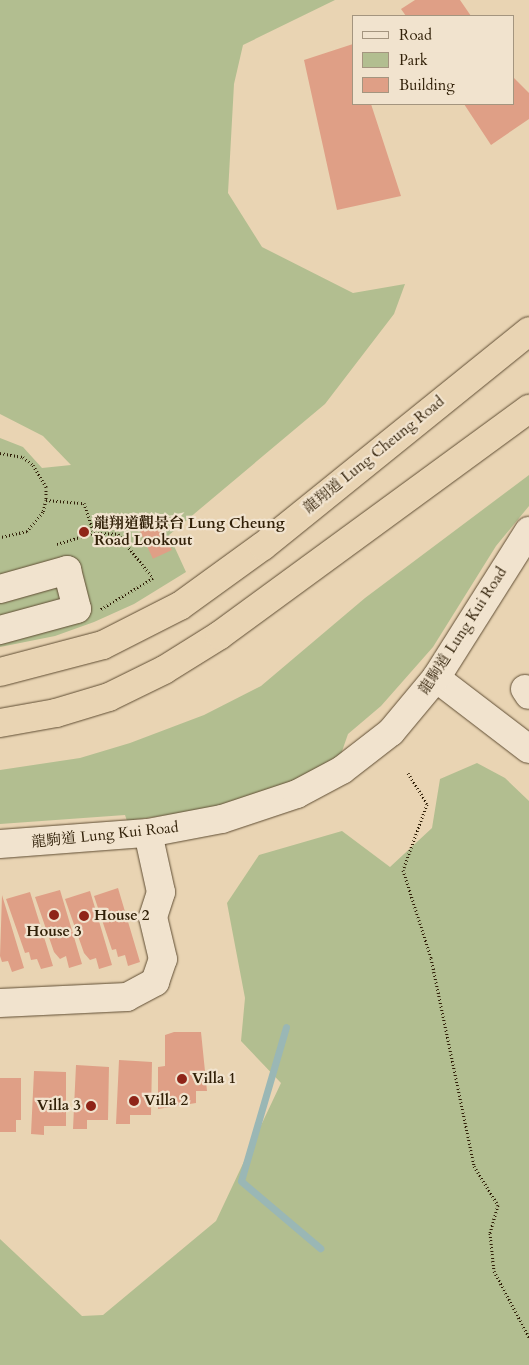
<!DOCTYPE html>
<html>
<head>
<meta charset="utf-8">
<style>
	body { margin:0 }
	#map { position:relative; width:529px; height:1365px; overflow:hidden; background:#e9d4b3; font-family:Cardo,"Noto Serif TC",serif }
	div>[style] { position:absolute }
	[style*='--x'] { left:calc(var(--x)*1px); top:calc(var(--y)*1px); width:calc(var(--w)*1px); rotate:calc(var(--a)*1deg) }
	.green>* { inset:0; background:#b2be90 }
	.stream>* { height:7px; margin:-3.5px; padding:0 3.5px; transform-origin:3.5px; border-radius:3.5px; background:#9ab7b5 }
	.building>* { inset:0; background:#df9f86; transform-origin:0 0 }
	.path>* { height:3px; margin-top:-1.5px; transform-origin:0; background:repeating-linear-gradient(90deg,#312008 0 1px,transparent 0 3.5px) }
	.roads { filter:drop-shadow(0 0 1px #5f4d33) drop-shadow(0 0 1px #5f4d33) }
	.minor>* { height:28px; margin:-14px; padding:0 14px; transform-origin:14px; border-radius:14px; background:#f1e3ce }
	.highway>* { height:28px; margin:-14px; padding:0 14px; transform-origin:14px; border-radius:14px; background:#e9d4b3 }
	.dots>* { width:14px; height:14px; translate:-50% -50%; box-sizing:border-box; border:2px solid #f1e3ce; border-radius:50% }
	span { translate:-50% -50%; white-space:nowrap; text-align:center; line-height:1.15; -webkit-text-stroke:4.5px #f1e3ce; paint-order:stroke }
	.street-label { font-size:15px; color:#312008 }
	.poi-label { font-size:15px; color:#312008; font-weight:700 }
	.left { translate:0 -50%; text-align:left }
	.right { translate:-100% -50%; text-align:right }
	.legend { position:absolute; left:352px; top:15px; width:162px; height:90px; box-sizing:border-box; background:#f1e3ce; border:1px solid #a4957f; margin:0; padding:6px 9px; list-style:none; font-size:15px; color:#312008 }
	.legend li { display:flex; align-items:center; gap:10px; height:25px }
	.legend b { width:25px; border:1px solid #a4957f }
</style>
</head>
<body>
<div id="map">
	<div class="green">
		<i style="clip-path:polygon(0 0,335px 0,243px 45px,234px 84px,228px 193px,262px 247px,353px 293px,405px 284px,394px 314px,325px 404px,169px 535px,186px 572px,134px 604px,94px 622px,55px 636px,0 647px,0 438px,23px 447px,42px 468px,71px 465px,43px 436px,0 414px)"></i>
		<i style="clip-path:polygon(529px 475px,529px 506px,496px 546px,433px 647px,381px 706px,348px 734px,339px 760px,316px 774px,222px 807px,127px 821px,125px 815px,0 824px,0 770px,80px 758px,130px 743px,204px 715px,261px 686px,365px 598px)"></i>
		<i style="clip-path:polygon(477px 763px,505px 778px,529px 801px,529px 1365px,0 1365px,0 1239px,82px 1316px,103px 1315px,216px 1221px,281px 1083px,241px 1041px,245px 998px,227px 903px,259px 855px,342px 831px,390px 867px,432px 828px,440px 779px)"></i>
	</div>
	<div class="stream">
		<i style="--x:286;--y:1027;--w:160;--a:106.3"></i>
		<i style="--x:241;--y:1181;--w:104;--a:40.3"></i>
	</div>
	<div class="building">
		<i style="clip-path:polygon(415px 0,460px 0,471px 16px,406px 16px,401px 9px)"></i>
		<i style="clip-path:polygon(353px 44px,353px 104px,371px 104px,401px 196px,337px 210px,304px 60px)"></i>
		<i style="clip-path:polygon(513px 77px,529px 93px,529px 119px,491px 145px,464px 104px,513px 104px)"></i>
		<i style="left:158px;top:520px;width:33px;height:21px;rotate:65deg"></i>
		<i style="clip-path:polygon(118px 888px,140px 962px,128px 966px,125px 955px,118px 957px,116px 949px,112px 950px,94px 896px)"></i>
		<i style="clip-path:polygon(60px 890px,82px 964px,69px 968px,66px 956px,60px 959px,54px 952px,35px 897px)"></i>
		<i style="clip-path:polygon(90px 891px,112px 965px,99px 969px,96px 958px,90px 960px,84px 953px,65px 899px)"></i>
		<i style="clip-path:polygon(30px 892px,53px 966px,41px 969px,37px 959px,31px 960px,29px 952px,25px 953px,6px 899px)"></i>
		<i style="clip-path:polygon(2px 895px,24px 968px,12px 972px,8px 961px,2px 962px,0 956px)"></i>
		<i style="clip-path:polygon(174px 1032px,201px 1032px,207px 1091px,196px 1091px,196px 1103px,158px 1109px,158px 1067px,165px 1066px,165px 1035px)"></i>
		<i style="clip-path:polygon(119px 1060px,152px 1062px,151px 1115px,130px 1115px,130px 1124px,116px 1124px)"></i>
		<i style="clip-path:polygon(76px 1065px,109px 1067px,108px 1120px,87px 1120px,87px 1129px,73px 1129px)"></i>
		<i style="clip-path:polygon(34px 1071px,66px 1072px,66px 1126px,44px 1126px,44px 1135px,31px 1134px)"></i>
		<i style="clip-path:polygon(0 1078px,21px 1078px,21px 1120px,16px 1120px,16px 1132px,0 1132px)"></i>
	</div>
	<div class="path">
		<i style="--x:0;--y:453;--w:23;--a:10"></i>
		<i style="--x:23;--y:457;--w:13;--a:39"></i>
		<i style="--x:33;--y:465;--w:26;--a:59"></i>
		<i style="--x:46;--y:487;--w:13;--a:90"></i>
		<i style="--x:46;--y:500;--w:12;--a:104"></i>
		<i style="--x:43;--y:512;--w:25;--a:130"></i>
		<i style="--x:27;--y:531;--w:28;--a:167"></i>
		<i style="--x:46;--y:500;--w:38;--a:5"></i>
		<i style="--x:84;--y:503;--w:32;--a:72"></i>
		<i style="--x:57;--y:544;--w:39;--a:-17"></i>
		<i style="--x:94;--y:533;--w:24;--a:2"></i>
		<i style="--x:118;--y:534;--w:56;--a:51.5"></i>
		<i style="--x:153;--y:578;--w:61;--a:149.2"></i>
		<i style="--x:408;--y:773;--w:36;--a:58"></i>
		<i style="--x:427;--y:804;--w:70;--a:110"></i>
		<i style="--x:403;--y:870;--w:92;--a:72.3"></i>
		<i style="--x:431;--y:958;--w:212;--a:78.3"></i>
		<i style="--x:474;--y:1166;--w:46;--a:58.4"></i>
		<i style="--x:498;--y:1205;--w:29;--a:106"></i>
		<i style="--x:490;--y:1233;--w:38;--a:84"></i>
		<i style="--x:494;--y:1271;--w:75;--a:62.1"></i>
	</div>
	<div class="roads">
		<div class="minor">
			<i style="--x:0;--y:589;--w:70;--a:-15.8"></i>
			<i style="--x:67;--y:570;--w:40;--a:75.6"></i>
			<i style="--x:77;--y:609;--w:80;--a:164.7"></i>
			<i style="--x:436;--y:678;--w:117;--a:37.4"></i>
			<i style="--x:525;--y:689;--w:7;--a:56"></i>
			<i style="--x:0;--y:844;--w:148;--a:-4.3"></i>
			<i style="--x:148;--y:833;--w:75;--a:-10.7"></i>
			<i style="--x:222;--y:819;--w:79;--a:-18.4"></i>
			<i style="--x:297;--y:794;--w:51;--a:-28.1"></i>
			<i style="--x:342;--y:770;--w:62;--a:-37.8"></i>
			<i style="--x:391;--y:732;--w:70;--a:-50.2"></i>
			<i style="--x:436;--y:678;--w:174;--a:-57.7"></i>
			<i style="--x:0;--y:1003;--w:127;--a:-2.7"></i>
			<i style="--x:127;--y:997;--w:32;--a:-28"></i>
			<i style="--x:155;--y:982;--w:24;--a:-71"></i>
			<i style="--x:163;--y:959;--w:43;--a:-103.4"></i>
			<i style="--x:153;--y:917;--w:26;--a:-72"></i>
			<i style="--x:161;--y:892;--w:60;--a:-102.4"></i>
		</div>
		<div class="highway">
			<i style="--x:0;--y:672;--w:106;--a:-14.7"></i>
			<i style="--x:103;--y:645;--w:86;--a:-26.9"></i>
			<i style="--x:180;--y:606;--w:102;--a:-35.9"></i>
			<i style="--x:263;--y:546;--w:342;--a:-38.9"></i>
			<i style="--x:0;--y:723;--w:57;--a:-10.1"></i>
			<i style="--x:56;--y:713;--w:55;--a:-16.8"></i>
			<i style="--x:109;--y:697;--w:61;--a:-26.1"></i>
			<i style="--x:164;--y:670;--w:66;--a:-32"></i>
			<i style="--x:220;--y:635;--w:383;--a:-36.2"></i>
		</div>
	</div>
	<div class="dots">
		<i style="left:84px;top:532px;background:#8f2418"></i>
		<i style="left:54px;top:915px;background:#8f2418"></i>
		<i style="left:84px;top:916px;background:#8f2418"></i>
		<i style="left:182px;top:1079px;background:#8f2418"></i>
		<i style="left:134px;top:1101px;background:#8f2418"></i>
		<i style="left:91px;top:1106px;background:#8f2418"></i>
	</div>
	<div class="street-label">
		<span style="left:374px;top:455px;rotate:-39deg">龍翔道 Lung Cheung Road</span>
		<span style="left:463px;top:631px;rotate:-57deg">龍駒道 Lung Kui Road</span>
		<span style="left:105px;top:835px;rotate:-6deg">龍駒道 Lung Kui Road</span>
	</div>
	<div class="poi-label">
		<span class="left" style="left:94px;top:532px">龍翔道觀景台 Lung Cheung<br>Road Lookout</span>
		<span class="left" style="left:94px;top:916px">House 2</span>
		<span style="left:54px;top:932px">House 3</span>
		<span class="left" style="left:192px;top:1079px">Villa 1</span>
		<span class="left" style="left:144px;top:1101px">Villa 2</span>
		<span class="right" style="left:81px;top:1106px">Villa 3</span>
	</div>
	<ul class="legend">
	<li><b style="height:6px;background:#f1e3ce"></b>Road</li>
	<li><b style="height:14px;background:#b2be90"></b>Park</li>
	<li><b style="height:14px;background:#df9f86"></b>Building</li>
	</ul>
</div>
</body>
</html>
